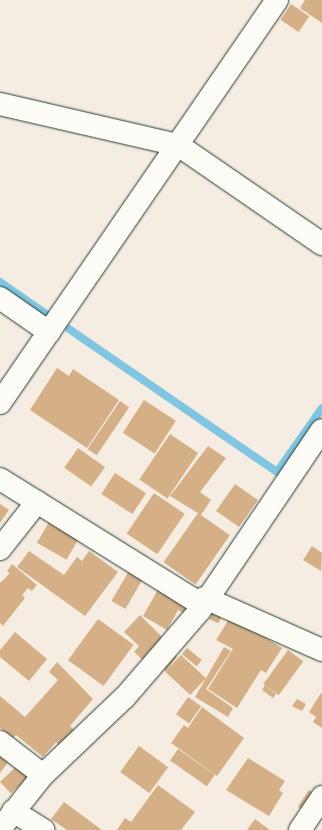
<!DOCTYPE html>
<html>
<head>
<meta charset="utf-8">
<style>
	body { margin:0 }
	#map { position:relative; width:322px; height:830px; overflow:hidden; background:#f5ede1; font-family:"Balsamiq Sans",sans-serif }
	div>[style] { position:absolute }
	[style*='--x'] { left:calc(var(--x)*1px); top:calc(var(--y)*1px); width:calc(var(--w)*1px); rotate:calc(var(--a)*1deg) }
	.stream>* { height:8px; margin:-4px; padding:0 4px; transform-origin:4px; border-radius:4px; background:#80c5e1 }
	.building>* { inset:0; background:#d5b087; transform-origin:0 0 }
	.roads { filter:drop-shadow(0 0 1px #1f3d34) drop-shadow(0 0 1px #1f3d34) }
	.street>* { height:22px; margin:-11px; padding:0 11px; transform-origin:11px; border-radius:11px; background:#fdfcf7 }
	span { translate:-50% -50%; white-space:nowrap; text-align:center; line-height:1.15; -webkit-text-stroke:4px #fdfcf7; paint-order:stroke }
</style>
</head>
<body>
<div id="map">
	<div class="stream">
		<i style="--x:0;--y:282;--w:60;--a:34.8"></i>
		<i style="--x:69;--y:329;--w:252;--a:34.5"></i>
		<i style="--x:277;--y:472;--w:78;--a:-54.9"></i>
	</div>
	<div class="building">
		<i style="clip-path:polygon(305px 0,322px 0,322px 23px,300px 8px)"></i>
		<i style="left:291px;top:4px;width:22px;height:19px;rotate:34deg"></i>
		<i style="clip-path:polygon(57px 368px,69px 376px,73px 369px,119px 400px,87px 448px,30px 410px)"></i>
		<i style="left:144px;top:400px;width:38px;height:39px;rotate:33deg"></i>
		<i style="left:120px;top:401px;width:11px;height:58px;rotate:34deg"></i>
		<i style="left:170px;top:434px;width:34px;height:55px;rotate:34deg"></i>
		<i style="clip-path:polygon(208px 446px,226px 458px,200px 492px,211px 500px,201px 515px,170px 496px)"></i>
		<i style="left:78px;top:448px;width:33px;height:24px;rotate:35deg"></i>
		<i style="left:115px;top:473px;width:37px;height:25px;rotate:33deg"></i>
		<i style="left:235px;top:484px;width:28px;height:33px;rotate:35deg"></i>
		<i style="left:154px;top:493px;width:37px;height:49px;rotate:34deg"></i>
		<i style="clip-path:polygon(0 504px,9px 510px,0 523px)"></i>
		<i style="left:198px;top:513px;width:39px;height:60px;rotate:35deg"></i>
		<i style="left:49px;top:522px;width:34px;height:24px;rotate:30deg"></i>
		<i style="clip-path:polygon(312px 546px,322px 553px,321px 571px,303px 560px)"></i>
		<i style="clip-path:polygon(29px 551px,64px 575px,77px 557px,82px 561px,89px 551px,118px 572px,85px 616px,17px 567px)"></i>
		<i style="clip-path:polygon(12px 564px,37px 585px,32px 591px,28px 588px,22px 595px,25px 598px,3px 626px,0 623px,0 583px,10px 573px,7px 571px)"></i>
		<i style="left:130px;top:569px;width:16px;height:37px;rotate:30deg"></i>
		<i style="clip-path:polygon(160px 586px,191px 603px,185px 614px,178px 610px,167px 630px,143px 616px)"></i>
		<i style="left:213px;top:611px;width:10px;height:9px;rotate:24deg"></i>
		<i style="clip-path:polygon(140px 615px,164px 639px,144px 661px,134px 652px,139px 646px,124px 632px)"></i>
		<i style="clip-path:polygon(231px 616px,282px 648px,266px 673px,261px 670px,237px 708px,208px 689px,233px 649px,216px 640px)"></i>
		<i style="left:98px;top:619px;width:44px;height:51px;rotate:36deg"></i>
		<i style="clip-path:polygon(15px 632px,47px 659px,29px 681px,0 657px,0 650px)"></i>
		<i style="clip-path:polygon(224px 647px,231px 651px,206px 689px,233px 708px,228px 717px,195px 697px)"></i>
		<i style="left:187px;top:648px;width:19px;height:8px;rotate:39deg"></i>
		<i style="left:288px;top:650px;width:19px;height:42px;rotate:36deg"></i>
		<i style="clip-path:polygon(173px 653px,177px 657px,166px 671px,161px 667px)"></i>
		<i style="left:181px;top:655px;width:34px;height:23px;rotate:43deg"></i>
		<i style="clip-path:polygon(57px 662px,93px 699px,70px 726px,75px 731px,60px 746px,56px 742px,43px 757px,16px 735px,13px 738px,0 728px,0 696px,25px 717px,58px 680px,49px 672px)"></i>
		<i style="clip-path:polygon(265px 685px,276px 694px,273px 698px,262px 690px)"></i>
		<i style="clip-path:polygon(321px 693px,322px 694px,322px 728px,313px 722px,316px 717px,309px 712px)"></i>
		<i style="left:188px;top:697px;width:16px;height:21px;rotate:35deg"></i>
		<i style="clip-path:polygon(297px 699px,306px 704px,302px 711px,292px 706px)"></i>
		<i style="clip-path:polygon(202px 707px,244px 738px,217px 776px,171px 743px,184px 725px,188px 728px)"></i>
		<i style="left:139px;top:746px;width:36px;height:32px;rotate:36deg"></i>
		<i style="left:178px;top:749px;width:45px;height:14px;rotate:35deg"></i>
		<i style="clip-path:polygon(0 754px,9px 761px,0 773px)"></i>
		<i style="clip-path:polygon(248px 758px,285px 781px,279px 790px,283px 793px,269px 816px,226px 790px)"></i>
		<i style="left:19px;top:764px;width:16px;height:26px;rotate:47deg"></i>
		<i style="clip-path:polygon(158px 785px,195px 812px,181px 830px,117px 830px,125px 818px,131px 822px)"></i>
		<i style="left:309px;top:790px;width:11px;height:20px;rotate:34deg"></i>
		<i style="clip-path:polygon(64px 802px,102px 830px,67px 830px,51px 819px)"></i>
		<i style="clip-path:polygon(255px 819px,270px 830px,247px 830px)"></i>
	</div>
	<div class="roads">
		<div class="street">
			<i style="--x:0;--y:104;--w:183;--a:13"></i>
			<i style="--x:178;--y:145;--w:175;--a:34.5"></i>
			<i style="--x:0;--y:298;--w:60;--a:34.8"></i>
			<i style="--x:0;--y:403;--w:489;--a:-55.5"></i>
			<i style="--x:0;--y:479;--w:231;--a:31.9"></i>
			<i style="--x:196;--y:601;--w:9;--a:-18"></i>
			<i style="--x:205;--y:598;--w:128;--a:24"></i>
			<i style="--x:0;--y:549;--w:60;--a:-51.8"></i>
			<i style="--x:0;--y:742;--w:54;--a:37.5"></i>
			<i style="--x:13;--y:811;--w:36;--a:32"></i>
			<i style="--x:0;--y:829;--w:69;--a:-51.5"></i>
			<i style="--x:43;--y:775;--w:113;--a:-43.6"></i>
			<i style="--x:125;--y:697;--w:115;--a:-49.2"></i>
			<i style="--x:200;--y:610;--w:217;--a:-55.9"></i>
			<i style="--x:300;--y:830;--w:40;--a:-56"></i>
		</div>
	</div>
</div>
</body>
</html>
